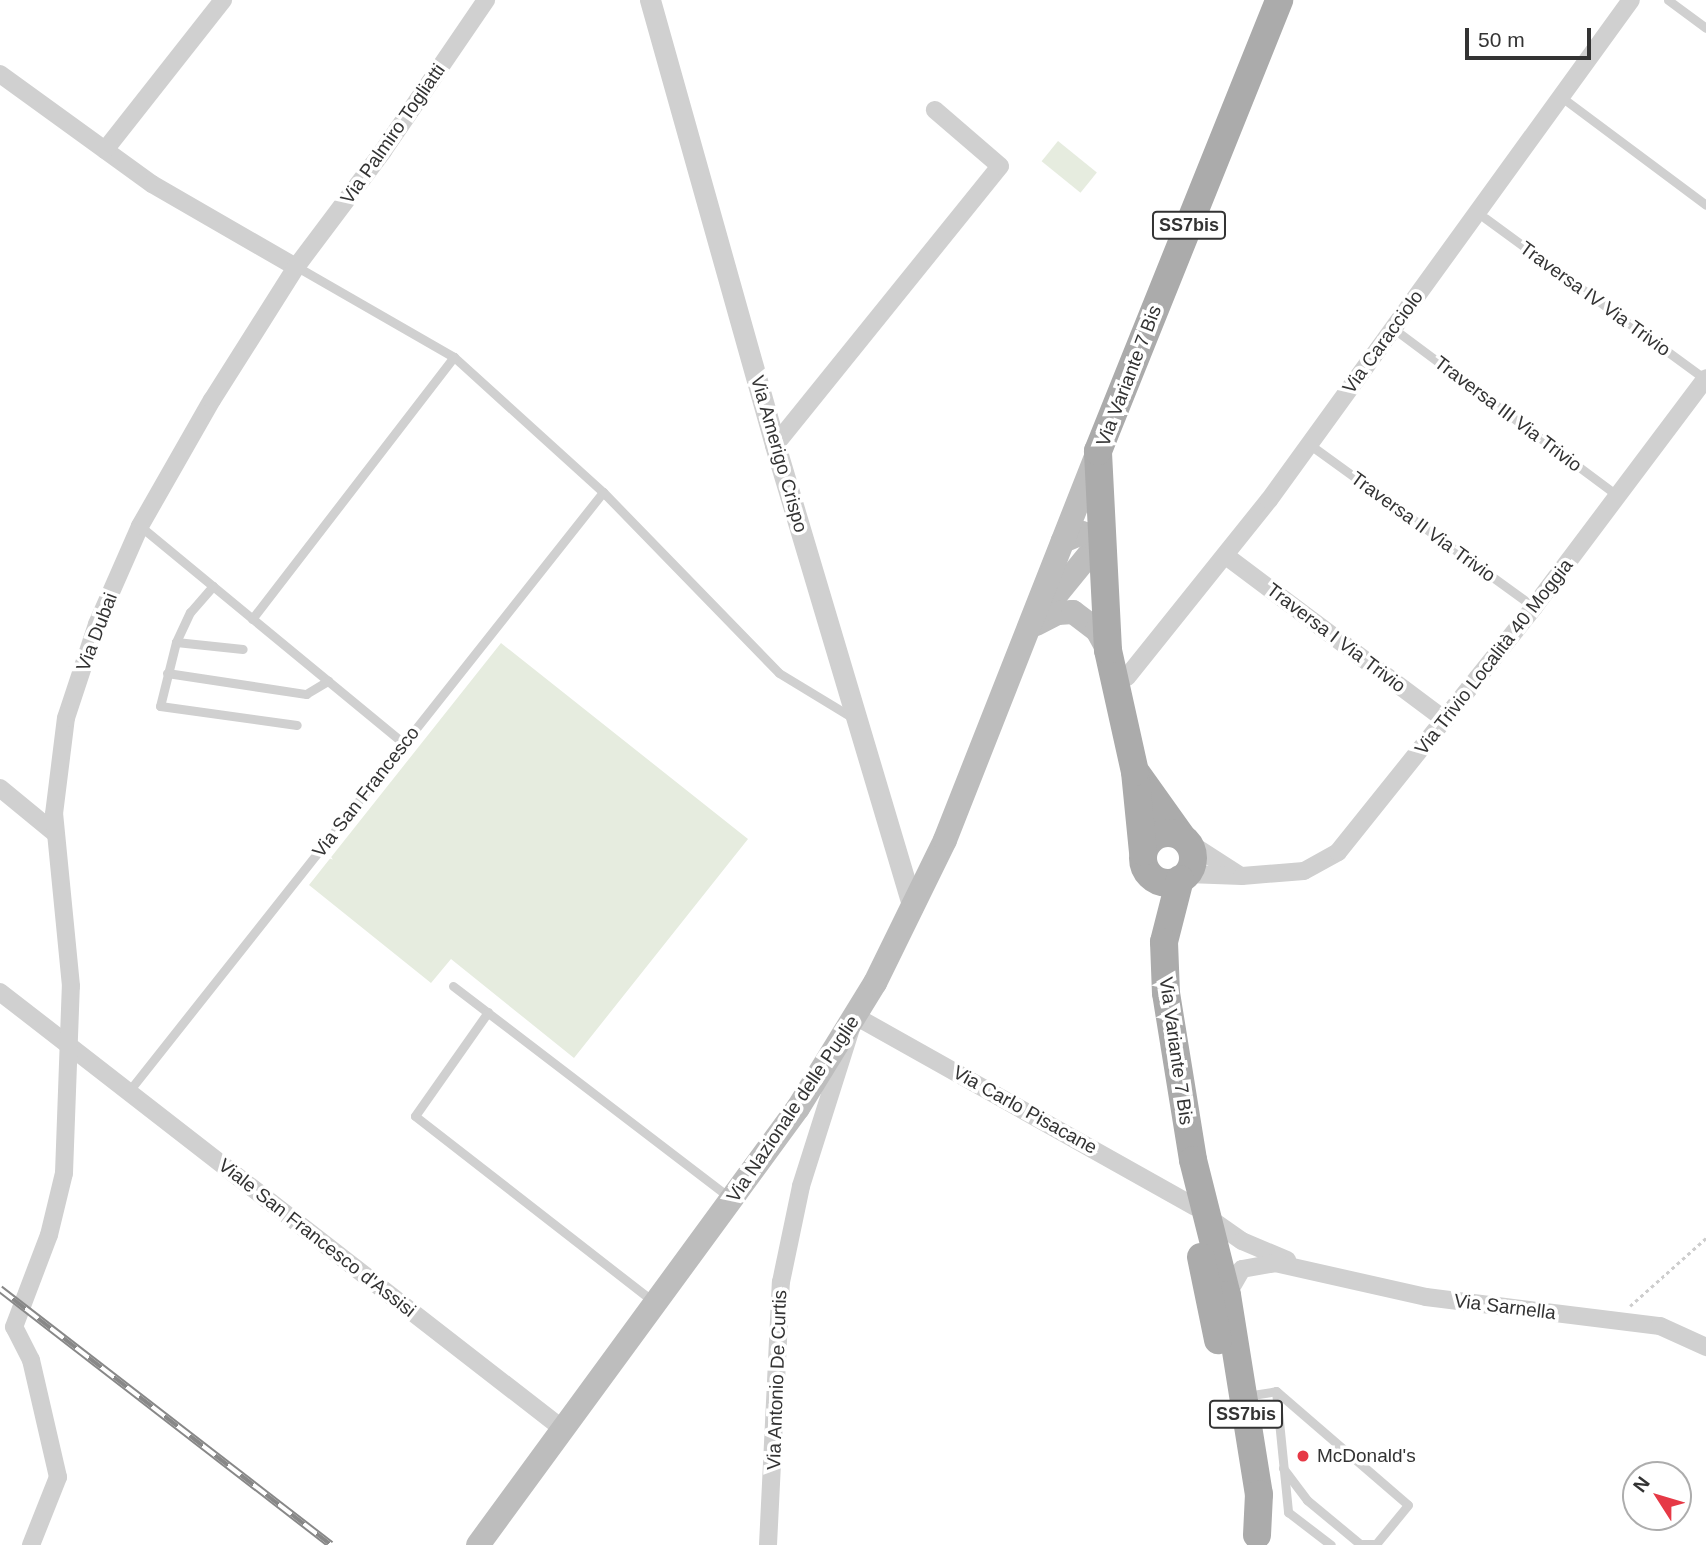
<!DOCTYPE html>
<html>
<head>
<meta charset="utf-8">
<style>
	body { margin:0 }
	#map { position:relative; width:1706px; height:1545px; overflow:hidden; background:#fff; font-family:Helvetica,sans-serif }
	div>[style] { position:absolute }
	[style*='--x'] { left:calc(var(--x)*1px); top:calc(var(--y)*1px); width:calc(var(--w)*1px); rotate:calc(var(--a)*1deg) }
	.green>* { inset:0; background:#e6ecdf; transform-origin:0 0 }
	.path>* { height:2.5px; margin-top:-1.25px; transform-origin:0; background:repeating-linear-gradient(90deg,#cdcdcd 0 3.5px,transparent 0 7px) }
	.service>* { height:9px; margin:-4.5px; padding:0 4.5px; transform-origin:4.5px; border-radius:4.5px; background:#d0d0d0 }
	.minor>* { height:18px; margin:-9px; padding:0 9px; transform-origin:9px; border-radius:9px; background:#d0d0d0 }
	.tertiary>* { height:21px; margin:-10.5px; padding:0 10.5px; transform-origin:10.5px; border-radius:10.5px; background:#d0d0d0 }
	.secondary>* { height:24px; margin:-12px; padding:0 12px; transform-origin:12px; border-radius:12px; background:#bdbdbd }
	.primary>* { height:28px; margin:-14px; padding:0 14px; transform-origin:14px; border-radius:14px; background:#ababab }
	.primary>.ring { margin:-14px; padding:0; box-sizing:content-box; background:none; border:28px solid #ababab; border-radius:50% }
	.rail>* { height:8px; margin-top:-4px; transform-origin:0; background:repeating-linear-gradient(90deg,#fff 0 16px,#888 0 32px); box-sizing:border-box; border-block:2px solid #888 }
	.dots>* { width:19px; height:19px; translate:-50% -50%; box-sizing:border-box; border:4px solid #fff; border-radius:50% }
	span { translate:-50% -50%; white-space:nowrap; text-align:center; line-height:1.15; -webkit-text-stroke:7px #fff; paint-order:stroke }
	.shield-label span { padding:2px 5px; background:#fff; border:2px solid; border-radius:5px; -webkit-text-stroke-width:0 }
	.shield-label { font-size:18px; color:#333; font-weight:700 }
	.street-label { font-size:19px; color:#333 }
	.poi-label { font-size:19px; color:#333 }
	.left { translate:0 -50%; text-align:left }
	.north { position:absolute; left:1622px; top:1461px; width:70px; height:70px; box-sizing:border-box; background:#fff; border:2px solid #adadad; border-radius:50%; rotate:307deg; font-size:19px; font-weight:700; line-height:28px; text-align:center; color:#333 }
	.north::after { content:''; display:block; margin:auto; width:24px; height:32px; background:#e63946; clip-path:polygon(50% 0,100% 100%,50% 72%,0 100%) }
	.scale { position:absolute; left:1465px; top:28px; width:126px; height:32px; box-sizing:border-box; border:4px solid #333; border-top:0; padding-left:9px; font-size:21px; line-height:24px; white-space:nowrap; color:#333; -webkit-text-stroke:5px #fff; paint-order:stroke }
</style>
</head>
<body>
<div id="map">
	<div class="green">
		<i style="left:1058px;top:141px;width:50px;height:26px;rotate:39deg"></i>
		<i style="clip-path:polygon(501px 643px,748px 839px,574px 1058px,451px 959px,431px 983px,309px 885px)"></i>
	</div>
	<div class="path">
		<i style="--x:1630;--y:1306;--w:102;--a:-41.8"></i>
	</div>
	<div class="service">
		<i style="--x:1668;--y:0;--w:47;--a:36.4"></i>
		<i style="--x:1568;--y:102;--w:172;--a:36.7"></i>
		<i style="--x:1485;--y:218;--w:274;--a:36.2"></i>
		<i style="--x:299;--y:268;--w:179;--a:29.9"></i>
		<i style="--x:454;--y:357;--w:201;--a:42.2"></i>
		<i style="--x:603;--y:492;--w:252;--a:45.8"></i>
		<i style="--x:779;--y:673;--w:87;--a:31.3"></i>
		<i style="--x:1398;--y:332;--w:274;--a:36.7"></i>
		<i style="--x:1313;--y:447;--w:273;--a:35.9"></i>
		<i style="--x:140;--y:526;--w:342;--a:39.5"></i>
		<i style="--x:213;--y:586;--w:35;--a:131"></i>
		<i style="--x:190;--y:612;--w:33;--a:115"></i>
		<i style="--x:176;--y:642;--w:66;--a:104"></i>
		<i style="--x:160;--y:706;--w:138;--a:7.9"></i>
		<i style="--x:252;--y:619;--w:331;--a:-52.4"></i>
		<i style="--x:176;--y:642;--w:67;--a:6"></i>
		<i style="--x:167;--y:673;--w:141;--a:8.6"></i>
		<i style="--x:306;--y:694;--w:26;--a:-31"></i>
		<i style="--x:453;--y:986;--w:349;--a:37.4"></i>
		<i style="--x:488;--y:1012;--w:127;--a:125.1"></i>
		<i style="--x:415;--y:1116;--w:301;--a:37.9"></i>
		<i style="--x:129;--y:1091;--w:764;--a:-51.64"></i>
		<i style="--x:1276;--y:1391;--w:174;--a:40.8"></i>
		<i style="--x:1408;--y:1505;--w:50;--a:129.4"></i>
		<i style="--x:1376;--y:1544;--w:16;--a:180"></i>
		<i style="--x:1360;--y:1544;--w:69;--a:-140.3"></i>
		<i style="--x:1307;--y:1500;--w:40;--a:-127"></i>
		<i style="--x:1276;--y:1391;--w:122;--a:84.3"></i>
		<i style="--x:1288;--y:1512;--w:54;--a:37.5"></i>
		<i style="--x:1246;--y:1396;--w:30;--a:-9"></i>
	</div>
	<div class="minor">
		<i style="--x:0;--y:74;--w:188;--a:35.9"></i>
		<i style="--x:152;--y:184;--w:166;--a:30"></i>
		<i style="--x:105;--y:150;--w:191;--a:-51.8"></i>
		<i style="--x:775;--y:445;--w:358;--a:-51.1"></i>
		<i style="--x:1000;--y:166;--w:86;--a:-139.3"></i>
		<i style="--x:1226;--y:556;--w:274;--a:36.8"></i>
		<i style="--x:1127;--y:677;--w:227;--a:-51.3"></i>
		<i style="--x:1269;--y:500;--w:617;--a:-54.1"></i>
		<i style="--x:0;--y:788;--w:72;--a:39.4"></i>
		<i style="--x:1188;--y:842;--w:61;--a:32.9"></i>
		<i style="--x:1187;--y:874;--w:55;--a:2.1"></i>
		<i style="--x:1242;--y:876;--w:62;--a:-4.6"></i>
		<i style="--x:1304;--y:871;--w:39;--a:-29"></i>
		<i style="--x:1338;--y:852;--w:314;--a:-51.3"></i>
		<i style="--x:1534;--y:607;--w:286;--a:-53.1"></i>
		<i style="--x:0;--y:992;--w:714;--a:37.83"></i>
		<i style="--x:1209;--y:1218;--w:40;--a:34.9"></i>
		<i style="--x:1242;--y:1241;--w:49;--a:22.9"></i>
		<i style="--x:1227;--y:1295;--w:30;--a:-60"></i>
		<i style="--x:1242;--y:1269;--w:34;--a:-10"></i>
		<i style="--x:1275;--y:1263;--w:155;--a:12.7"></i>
		<i style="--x:1426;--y:1297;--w:236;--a:7.1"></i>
		<i style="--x:1660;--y:1326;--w:51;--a:24.5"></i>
		<i style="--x:31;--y:1545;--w:73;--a:-68.3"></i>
		<i style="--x:58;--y:1477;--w:120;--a:-103"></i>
		<i style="--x:31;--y:1360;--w:37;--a:-117"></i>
		<i style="--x:14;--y:1327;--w:98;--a:-69.2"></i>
		<i style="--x:49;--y:1235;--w:64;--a:-76.4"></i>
		<i style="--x:64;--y:1173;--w:187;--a:-87.9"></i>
		<i style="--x:71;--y:986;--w:173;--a:-95.6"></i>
		<i style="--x:54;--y:814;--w:97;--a:-82.9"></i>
		<i style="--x:66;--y:718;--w:99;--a:-71.7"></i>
		<i style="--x:97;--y:624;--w:107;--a:-66.3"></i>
		<i style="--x:140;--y:526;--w:145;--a:-60.3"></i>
		<i style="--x:212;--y:400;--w:157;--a:-57.7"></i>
		<i style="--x:296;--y:267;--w:145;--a:-53.1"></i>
		<i style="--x:383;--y:151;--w:183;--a:-55.7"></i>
		<i style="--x:768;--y:1545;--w:263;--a:-87.2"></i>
		<i style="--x:781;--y:1282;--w:98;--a:-78.2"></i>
		<i style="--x:801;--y:1186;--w:178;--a:-72.4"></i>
		<i style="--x:855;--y:1016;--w:389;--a:29.3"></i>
	</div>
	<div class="tertiary">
		<i style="--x:650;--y:0;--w:462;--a:74.3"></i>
		<i style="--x:775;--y:445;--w:482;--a:73.4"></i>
	</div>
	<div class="secondary">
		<i style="--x:1043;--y:611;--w:92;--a:-50.8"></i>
		<i style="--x:1101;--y:540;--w:20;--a:-160"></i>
		<i style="--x:1082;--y:533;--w:21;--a:157"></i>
		<i style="--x:1036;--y:624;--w:25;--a:-27"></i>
		<i style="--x:1058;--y:613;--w:15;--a:-4"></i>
		<i style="--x:1073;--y:612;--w:30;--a:37"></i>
		<i style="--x:1097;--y:630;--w:23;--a:61"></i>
		<i style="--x:478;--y:1545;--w:542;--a:-53.79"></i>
		<i style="--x:798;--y:1108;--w:147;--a:-58.4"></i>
		<i style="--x:875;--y:983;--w:159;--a:-63.9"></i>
		<i style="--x:945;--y:840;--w:415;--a:-68.5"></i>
	</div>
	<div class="primary">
		<i style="--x:1137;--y:774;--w:77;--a:54.5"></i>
		<i class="ring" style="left:1143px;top:833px;width:22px;height:22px"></i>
		<i style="--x:1143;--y:852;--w:80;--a:-95.7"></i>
		<i style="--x:1135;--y:772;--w:125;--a:-102.5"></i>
		<i style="--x:1108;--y:650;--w:199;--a:-92.9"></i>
		<i style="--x:1098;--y:451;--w:486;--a:-68.1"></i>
		<i style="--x:1180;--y:879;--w:65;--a:104.3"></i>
		<i style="--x:1164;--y:942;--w:51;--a:87.8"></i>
		<i style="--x:1166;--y:993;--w:169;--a:80.8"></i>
		<i style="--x:1193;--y:1160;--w:139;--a:75.9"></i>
		<i style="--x:1227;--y:1295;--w:202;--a:80.9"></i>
		<i style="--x:1259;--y:1494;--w:41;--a:92.8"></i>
		<i style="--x:1201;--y:1257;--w:85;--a:78.4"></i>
	</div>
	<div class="rail">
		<i style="--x:0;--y:1289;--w:418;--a:37.7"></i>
	</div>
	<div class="dots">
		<i style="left:1303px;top:1456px;background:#e63946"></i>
	</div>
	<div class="shield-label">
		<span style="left:1189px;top:225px">SS7bis</span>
		<span style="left:1246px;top:1414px">SS7bis</span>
	</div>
	<div class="street-label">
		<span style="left:393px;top:134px;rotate:-55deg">Via Palmiro Togliatti</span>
		<span style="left:1595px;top:299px;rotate:36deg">Traversa IV Via Trivio</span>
		<span style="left:1383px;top:342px;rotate:-54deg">Via Caracciolo</span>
		<span style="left:1129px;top:376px;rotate:-69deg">Via Variante 7 Bis</span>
		<span style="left:1508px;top:414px;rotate:37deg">Traversa III Via Trivio</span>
		<span style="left:779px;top:454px;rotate:74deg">Via Amerigo Crispo</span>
		<span style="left:1423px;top:527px;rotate:36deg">Traversa II Via Trivio</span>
		<span style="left:97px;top:632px;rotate:-69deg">Via Dubai</span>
		<span style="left:1336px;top:638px;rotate:37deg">Traversa I Via Trivio</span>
		<span style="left:1494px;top:657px;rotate:-52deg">Via Trivio Località 40 Moggia</span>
		<span style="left:366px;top:792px;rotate:-52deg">Via San Francesco</span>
		<span style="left:1176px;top:1051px;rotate:82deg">Via Variante 7 Bis</span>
		<span style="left:793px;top:1109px;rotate:-56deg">Via Nazionale delle Puglie</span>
		<span style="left:1025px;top:1110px;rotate:29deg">Via Carlo Pisacane</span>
		<span style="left:317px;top:1238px;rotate:38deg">Viale San Francesco d'Assisi</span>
		<span style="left:1505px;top:1307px;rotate:7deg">Via Sarnella</span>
		<span style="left:777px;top:1380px;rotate:-88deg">Via Antonio De Curtis</span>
	</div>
	<div class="poi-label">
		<span class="left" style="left:1317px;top:1456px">McDonald's</span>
	</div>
	<div class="north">N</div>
	<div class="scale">50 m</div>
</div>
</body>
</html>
